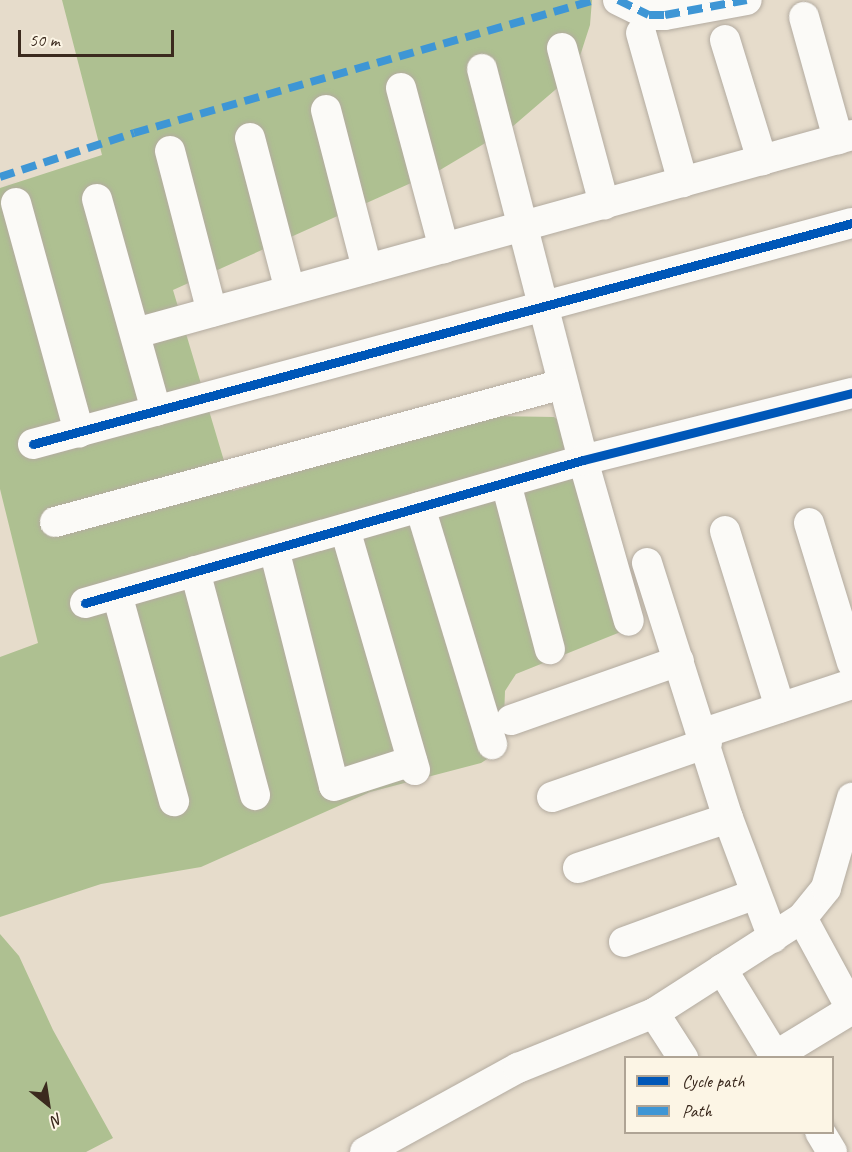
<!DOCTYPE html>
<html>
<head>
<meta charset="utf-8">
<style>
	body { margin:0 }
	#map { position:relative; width:852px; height:1152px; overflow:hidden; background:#e6dccb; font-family:Caveat,sans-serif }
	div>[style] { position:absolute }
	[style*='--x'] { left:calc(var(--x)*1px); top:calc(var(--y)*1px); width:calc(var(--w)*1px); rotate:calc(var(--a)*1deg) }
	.forest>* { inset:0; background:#aec091 }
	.roads { filter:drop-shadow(0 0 2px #b3aba0) drop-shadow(0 0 2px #b3aba0) }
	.minor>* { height:30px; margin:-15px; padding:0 15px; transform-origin:15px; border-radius:15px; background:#fbfaf7 }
	.quiet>* { height:8px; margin-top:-4px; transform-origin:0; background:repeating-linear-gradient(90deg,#3e96d5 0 15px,transparent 0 23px) }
	.cycleway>* { height:9px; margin:-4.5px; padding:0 4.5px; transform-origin:4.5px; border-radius:4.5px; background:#0057b8 }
	span { translate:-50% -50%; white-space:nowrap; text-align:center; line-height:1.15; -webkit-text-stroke:6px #fcf5e5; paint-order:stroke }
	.legend { position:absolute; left:624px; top:1056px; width:210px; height:78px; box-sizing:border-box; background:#fcf5e5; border:2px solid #afa495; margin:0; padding:8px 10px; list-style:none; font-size:18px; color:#3b2a1e }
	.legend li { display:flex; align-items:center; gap:12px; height:30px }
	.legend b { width:30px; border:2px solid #afa495 }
	.north { position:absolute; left:18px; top:1074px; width:60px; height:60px; -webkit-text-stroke:4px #fcf5e5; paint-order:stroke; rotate:150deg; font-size:16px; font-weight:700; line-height:24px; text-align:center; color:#3b2a1e }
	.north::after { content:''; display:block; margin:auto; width:21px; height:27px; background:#3b2a1e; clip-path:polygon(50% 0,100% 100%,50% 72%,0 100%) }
	.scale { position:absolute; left:18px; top:30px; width:156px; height:27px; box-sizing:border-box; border:3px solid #3b2a1e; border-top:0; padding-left:8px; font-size:18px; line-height:21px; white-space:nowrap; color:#3b2a1e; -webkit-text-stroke:4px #fcf5e5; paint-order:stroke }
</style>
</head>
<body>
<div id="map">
	<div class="forest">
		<i style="clip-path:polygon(62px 0,592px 0,590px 25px,578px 62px,569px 78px,512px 127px,440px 170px,173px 290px,233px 491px,451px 423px,494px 416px,554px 417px,590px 442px,628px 629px,516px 674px,505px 691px,503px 749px,481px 763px,370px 792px,201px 867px,101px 884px,0 917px,0 657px,38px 643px,0 489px,0 188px,102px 155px)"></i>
		<i style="clip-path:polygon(0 934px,19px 956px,53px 1030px,113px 1138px,86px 1152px,0 1152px)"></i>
	</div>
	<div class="roads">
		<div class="minor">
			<i style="--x:618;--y:0;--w:34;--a:26"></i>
			<i style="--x:649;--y:15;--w:16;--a:0"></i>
			<i style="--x:665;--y:15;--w:83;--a:-10.4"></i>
			<i style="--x:804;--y:17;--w:127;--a:74.4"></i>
			<i style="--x:641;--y:33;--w:155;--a:74.3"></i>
			<i style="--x:725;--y:40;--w:126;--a:72.9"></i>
			<i style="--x:562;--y:48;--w:162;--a:74.9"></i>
			<i style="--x:482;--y:69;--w:404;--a:75.5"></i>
			<i style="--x:583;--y:460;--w:167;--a:74.1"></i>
			<i style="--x:401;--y:88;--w:166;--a:75"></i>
			<i style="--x:326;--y:110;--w:164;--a:75.5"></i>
			<i style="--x:250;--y:138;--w:157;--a:75.3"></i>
			<i style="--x:170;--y:151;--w:166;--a:75.4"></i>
			<i style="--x:97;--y:199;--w:220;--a:74.4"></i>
			<i style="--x:16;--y:203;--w:238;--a:74.6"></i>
			<i style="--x:136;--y:333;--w:743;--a:-15.46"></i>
			<i style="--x:33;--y:444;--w:848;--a:-15.1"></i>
			<i style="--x:506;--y:483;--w:172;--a:75.2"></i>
			<i style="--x:420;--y:507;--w:248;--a:73.1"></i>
			<i style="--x:55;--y:522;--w:526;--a:-15.2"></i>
			<i style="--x:809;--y:523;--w:146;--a:72.9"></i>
			<i style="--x:345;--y:529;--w:251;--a:73.8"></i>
			<i style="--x:725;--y:531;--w:185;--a:72.7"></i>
			<i style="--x:274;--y:549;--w:244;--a:75.8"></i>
			<i style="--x:334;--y:786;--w:82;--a:-17.8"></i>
			<i style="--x:647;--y:563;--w:268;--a:72.4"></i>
			<i style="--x:728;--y:818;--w:128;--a:69.4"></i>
			<i style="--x:195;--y:571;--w:232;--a:75"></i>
			<i style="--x:117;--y:594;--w:215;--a:74.6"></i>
			<i style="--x:85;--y:603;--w:518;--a:-16.02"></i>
			<i style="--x:583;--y:460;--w:277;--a:-14"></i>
			<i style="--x:511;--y:720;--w:178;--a:-19.4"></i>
			<i style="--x:704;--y:733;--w:156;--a:-18.3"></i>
			<i style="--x:552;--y:797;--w:164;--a:-19.2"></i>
			<i style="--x:578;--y:868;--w:158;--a:-18.4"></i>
			<i style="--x:802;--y:918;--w:105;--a:61.5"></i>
			<i style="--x:624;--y:942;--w:140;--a:-20"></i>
			<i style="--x:722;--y:969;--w:102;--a:58.7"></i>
			<i style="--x:775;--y:1056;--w:90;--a:-31.4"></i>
			<i style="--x:654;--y:1013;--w:54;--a:57.2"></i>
			<i style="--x:820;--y:1132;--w:23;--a:59"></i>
			<i style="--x:365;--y:1152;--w:175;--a:-28.8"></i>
			<i style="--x:518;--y:1068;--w:147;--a:-22"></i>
			<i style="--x:654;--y:1013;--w:176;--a:-32.7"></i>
			<i style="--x:802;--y:918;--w:38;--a:-51"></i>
			<i style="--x:826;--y:888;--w:94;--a:-73.9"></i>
		</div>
	</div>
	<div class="quiet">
		<i style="--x:618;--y:0;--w:34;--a:26"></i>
		<i style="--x:649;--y:15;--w:16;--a:0"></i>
		<i style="--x:665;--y:15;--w:83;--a:-10.4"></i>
		<i style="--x:0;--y:177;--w:141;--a:-18.2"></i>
		<i style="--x:134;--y:133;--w:480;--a:-16.1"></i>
	</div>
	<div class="cycleway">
		<i style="--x:33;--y:444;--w:848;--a:-15.1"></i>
		<i style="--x:85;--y:603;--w:518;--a:-16.02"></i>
		<i style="--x:583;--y:460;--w:277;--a:-14"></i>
	</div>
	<ul class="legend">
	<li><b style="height:8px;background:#0057b8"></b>Cycle path</li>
	<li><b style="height:8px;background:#3e96d5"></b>Path</li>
	</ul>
	<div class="north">N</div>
	<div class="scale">50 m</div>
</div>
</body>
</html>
